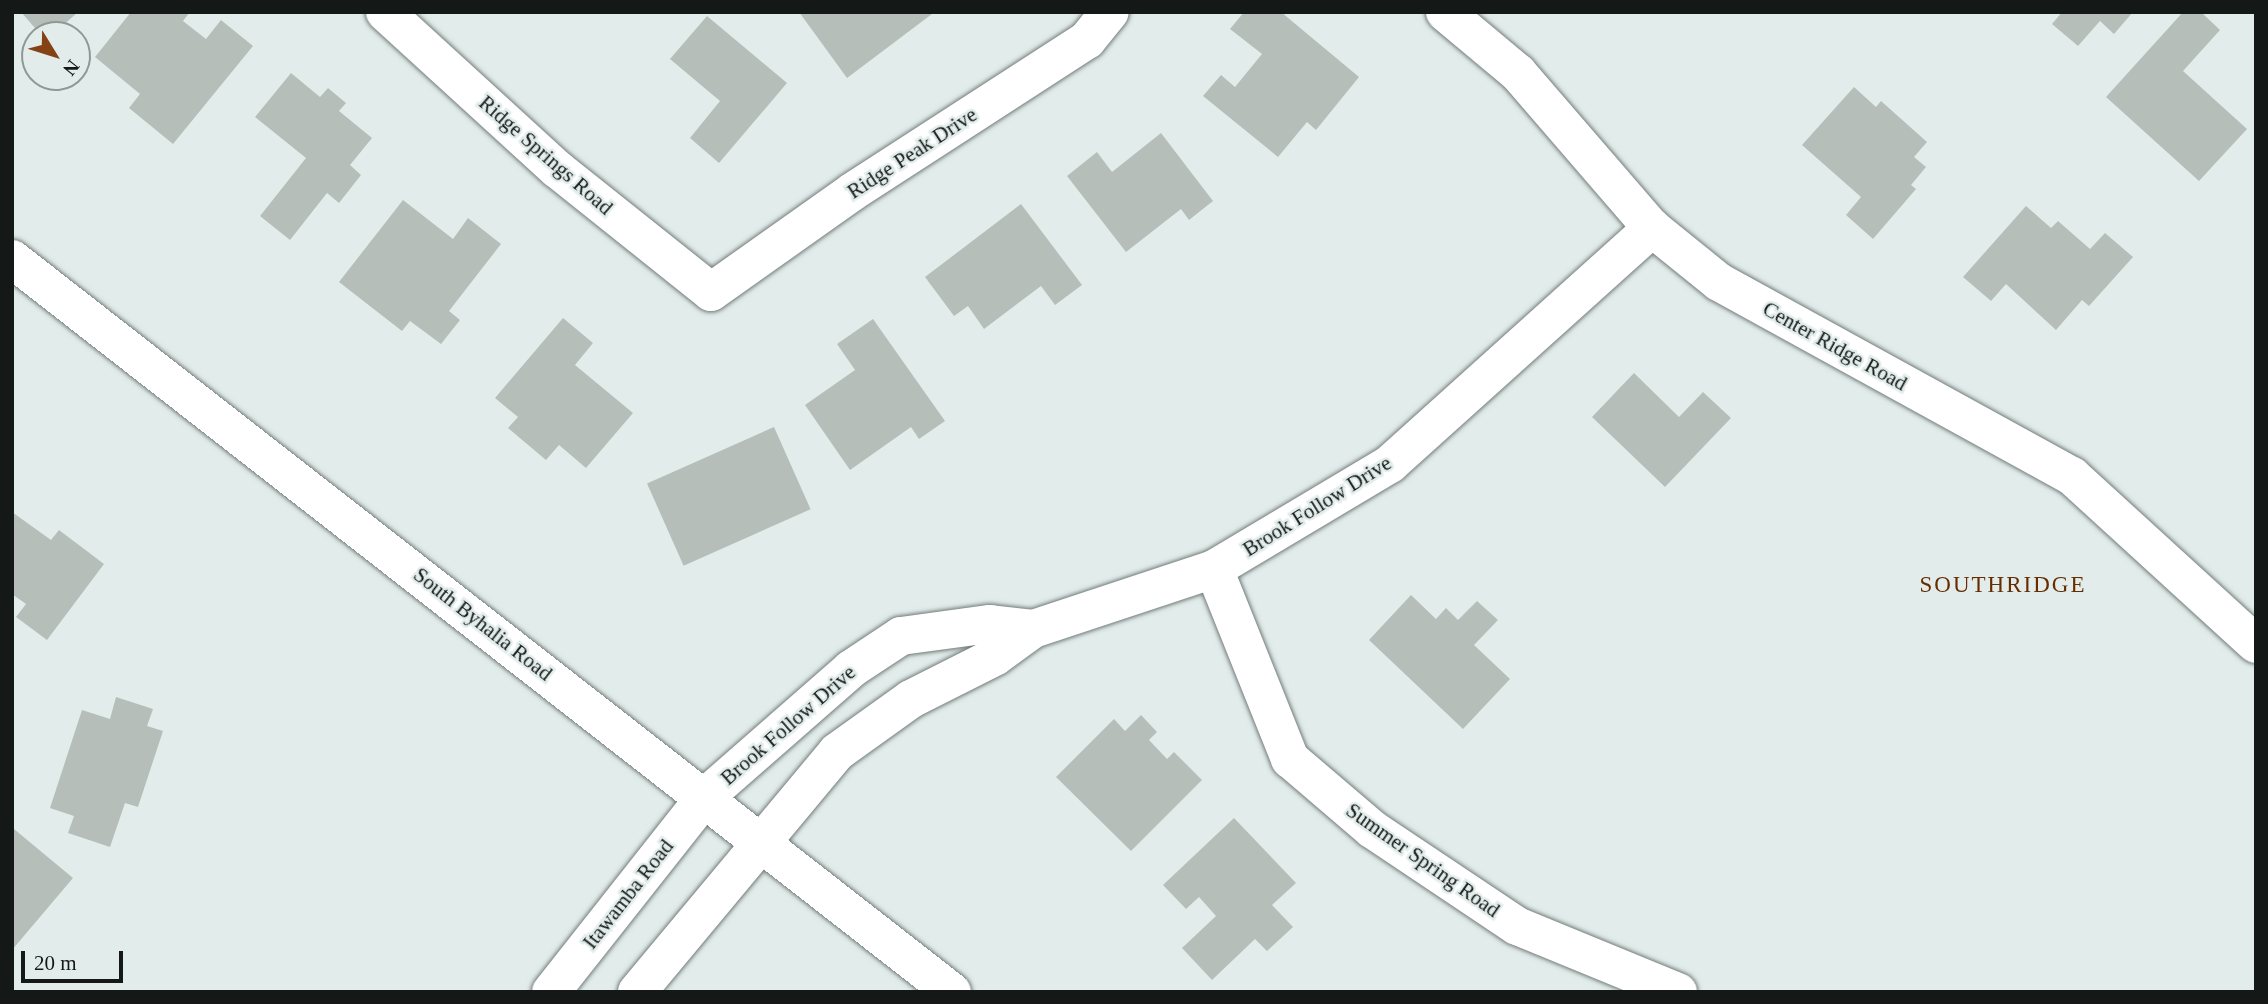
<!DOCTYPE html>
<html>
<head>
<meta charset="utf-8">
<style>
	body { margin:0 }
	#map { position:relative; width:2268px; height:1004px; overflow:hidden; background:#e2edeb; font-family:Georgia,serif }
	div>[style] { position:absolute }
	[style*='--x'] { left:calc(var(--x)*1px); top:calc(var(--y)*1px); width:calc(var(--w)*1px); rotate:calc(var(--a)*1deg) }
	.building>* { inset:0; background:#b6beb9; transform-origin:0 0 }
	.roads { filter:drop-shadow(0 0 2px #737c7a) drop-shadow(0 0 2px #737c7a) }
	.street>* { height:38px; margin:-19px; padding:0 19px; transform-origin:19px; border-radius:19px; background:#fff }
	.secondary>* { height:38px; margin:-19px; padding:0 19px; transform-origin:19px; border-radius:19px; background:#fff }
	span { translate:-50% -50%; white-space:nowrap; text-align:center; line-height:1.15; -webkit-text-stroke:5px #e2edeb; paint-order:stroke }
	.street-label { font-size:21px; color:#141817 }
	.neighbourhood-label { font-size:23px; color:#672c00; letter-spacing:2px }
	.frame { position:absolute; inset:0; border:14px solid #141817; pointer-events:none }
	.north { position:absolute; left:21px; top:21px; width:70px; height:70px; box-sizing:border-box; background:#e2edeb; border:2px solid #909896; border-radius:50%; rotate:128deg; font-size:19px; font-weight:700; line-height:28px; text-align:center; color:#141817 }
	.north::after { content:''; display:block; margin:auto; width:24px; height:32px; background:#854214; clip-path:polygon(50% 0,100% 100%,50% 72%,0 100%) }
	.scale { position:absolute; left:21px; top:951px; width:102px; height:32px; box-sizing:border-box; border:4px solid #141817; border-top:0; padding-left:9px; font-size:21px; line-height:24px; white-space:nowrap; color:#141817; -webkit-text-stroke:5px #e2edeb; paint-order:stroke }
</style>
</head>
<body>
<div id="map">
	<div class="building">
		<i style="clip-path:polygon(21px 12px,78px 12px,52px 35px,41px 35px)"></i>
		<i style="clip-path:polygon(131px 12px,190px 12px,183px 21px,206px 39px,221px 20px,253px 46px,173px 144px,129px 108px,140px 94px,95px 57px)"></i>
		<i style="clip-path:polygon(799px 12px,931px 12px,932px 14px,847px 78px)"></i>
		<i style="clip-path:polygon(1244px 12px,1281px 12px,1359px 77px,1316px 130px,1307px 122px,1278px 157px,1203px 96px,1221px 75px,1235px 87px,1262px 54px,1230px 29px)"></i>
		<i style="clip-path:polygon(2062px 12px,2133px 12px,2114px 34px,2100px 21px,2078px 46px,2052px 24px)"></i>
		<i style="clip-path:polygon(2183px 12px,2201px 12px,2220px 30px,2183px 71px,2247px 129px,2199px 181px,2106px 97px)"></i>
		<i style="clip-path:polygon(707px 16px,787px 83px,719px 163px,690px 138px,720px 101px,670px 59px)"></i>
		<i style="clip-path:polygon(291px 73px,320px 97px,328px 88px,346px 103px,339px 111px,372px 138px,350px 165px,361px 175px,339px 203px,327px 193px,290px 240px,260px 216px,306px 158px,255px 117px)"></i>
		<i style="clip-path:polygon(1854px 87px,1876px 107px,1881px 101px,1927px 142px,1914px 157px,1926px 167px,1911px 185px,1916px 189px,1873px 239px,1846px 215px,1861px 197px,1802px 145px)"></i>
		<i style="clip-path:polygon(1161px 133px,1213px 201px,1189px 220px,1181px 209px,1126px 252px,1067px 176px,1097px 152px,1112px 172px)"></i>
		<i style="clip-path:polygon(403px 200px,453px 239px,468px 218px,501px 244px,449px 311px,460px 320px,441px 344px,410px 321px,402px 331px,339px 282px)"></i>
		<i style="clip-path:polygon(1021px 204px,1082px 285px,1055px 305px,1041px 286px,984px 329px,968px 306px,954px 316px,925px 277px)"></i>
		<i style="clip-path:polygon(2026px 206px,2051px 228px,2058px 221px,2090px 249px,2105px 233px,2133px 257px,2089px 306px,2082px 300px,2056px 330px,2006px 284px,1991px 301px,1963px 277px)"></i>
		<i style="clip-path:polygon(563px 318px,593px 343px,575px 365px,633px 413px,586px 468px,559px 445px,546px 460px,508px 428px,518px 417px,495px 398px)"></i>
		<i style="clip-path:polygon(873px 319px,945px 421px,919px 439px,911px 427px,850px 470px,805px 405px,855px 370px,837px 344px)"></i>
		<i style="clip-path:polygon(1634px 373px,1679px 417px,1703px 392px,1731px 418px,1665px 487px,1592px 417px)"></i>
		<i style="left:774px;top:427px;width:90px;height:139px;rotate:66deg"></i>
		<i style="clip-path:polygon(12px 512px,51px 540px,59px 530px,104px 564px,47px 640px,16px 617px,26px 604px,12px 594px)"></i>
		<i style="clip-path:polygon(1411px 595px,1436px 619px,1446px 608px,1458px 620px,1477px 601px,1498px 620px,1474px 645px,1510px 679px,1463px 729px,1369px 640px)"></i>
		<i style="clip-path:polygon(116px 697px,153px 709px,147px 726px,163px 731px,138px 807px,125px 803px,110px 847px,68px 833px,74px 816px,50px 808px,82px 710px,110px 719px)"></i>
		<i style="clip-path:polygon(1141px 715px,1157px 732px,1149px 740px,1167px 759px,1174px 752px,1202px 780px,1131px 851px,1056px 777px,1114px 719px,1125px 731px)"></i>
		<i style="clip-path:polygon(1234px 818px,1296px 883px,1272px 905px,1293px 927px,1267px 951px,1255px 939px,1212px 980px,1182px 948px,1216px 916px,1199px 897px,1186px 909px,1163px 885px)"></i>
		<i style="clip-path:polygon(14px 829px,73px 878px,12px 950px,12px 831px)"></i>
	</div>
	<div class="roads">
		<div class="street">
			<i style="--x:385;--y:12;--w:233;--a:42.4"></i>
			<i style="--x:557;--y:169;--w:197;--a:38.6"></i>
			<i style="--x:711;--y:292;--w:173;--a:-35.3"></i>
			<i style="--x:852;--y:192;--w:280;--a:-32.9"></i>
			<i style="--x:1087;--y:40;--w:36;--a:-51"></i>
			<i style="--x:1445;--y:12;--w:95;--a:39.9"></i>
			<i style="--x:1518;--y:73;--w:205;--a:49.2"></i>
			<i style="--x:1652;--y:228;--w:86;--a:38.9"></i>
			<i style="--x:1719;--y:282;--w:403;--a:28.8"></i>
			<i style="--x:2072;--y:476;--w:249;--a:42.4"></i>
			<i style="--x:1214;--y:569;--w:205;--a:68.2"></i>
			<i style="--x:1290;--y:759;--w:108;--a:40.5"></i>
			<i style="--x:1372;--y:829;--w:174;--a:33.8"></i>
			<i style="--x:1517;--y:926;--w:174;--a:22.3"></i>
			<i style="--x:551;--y:992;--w:248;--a:-51.7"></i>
			<i style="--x:705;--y:797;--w:194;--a:-41.2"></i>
			<i style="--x:851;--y:669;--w:60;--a:-33.4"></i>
			<i style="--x:901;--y:636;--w:90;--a:-7.7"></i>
			<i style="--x:990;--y:624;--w:43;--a:6.6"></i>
			<i style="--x:637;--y:992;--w:312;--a:-50.2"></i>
			<i style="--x:837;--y:752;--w:91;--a:-35.6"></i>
			<i style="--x:911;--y:699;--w:95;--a:-26.8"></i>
			<i style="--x:996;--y:656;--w:46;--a:-36.1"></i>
			<i style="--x:1033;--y:629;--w:191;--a:-18.3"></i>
			<i style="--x:1214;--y:569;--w:205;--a:-30.8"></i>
			<i style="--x:1390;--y:464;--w:353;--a:-42"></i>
		</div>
		<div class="secondary">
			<i style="--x:12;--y:259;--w:1192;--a:37.95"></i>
		</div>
	</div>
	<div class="street-label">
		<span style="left:912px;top:153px;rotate:-33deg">Ridge Peak Drive</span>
		<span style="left:546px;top:155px;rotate:41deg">Ridge Springs Road</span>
		<span style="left:1835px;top:346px;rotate:29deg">Center Ridge Road</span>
		<span style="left:1317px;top:506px;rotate:-32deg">Brook Follow Drive</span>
		<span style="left:483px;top:624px;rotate:38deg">South Byhalia Road</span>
		<span style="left:788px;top:725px;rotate:-41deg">Brook Follow Drive</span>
		<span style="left:1423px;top:860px;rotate:35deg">Summer Spring Road</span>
		<span style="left:628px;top:894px;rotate:-52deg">Itawamba Road</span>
	</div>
	<div class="neighbourhood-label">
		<span style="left:2003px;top:585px">SOUTHRIDGE</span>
	</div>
	<div class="frame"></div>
	<div class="north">N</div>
	<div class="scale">20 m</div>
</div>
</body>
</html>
